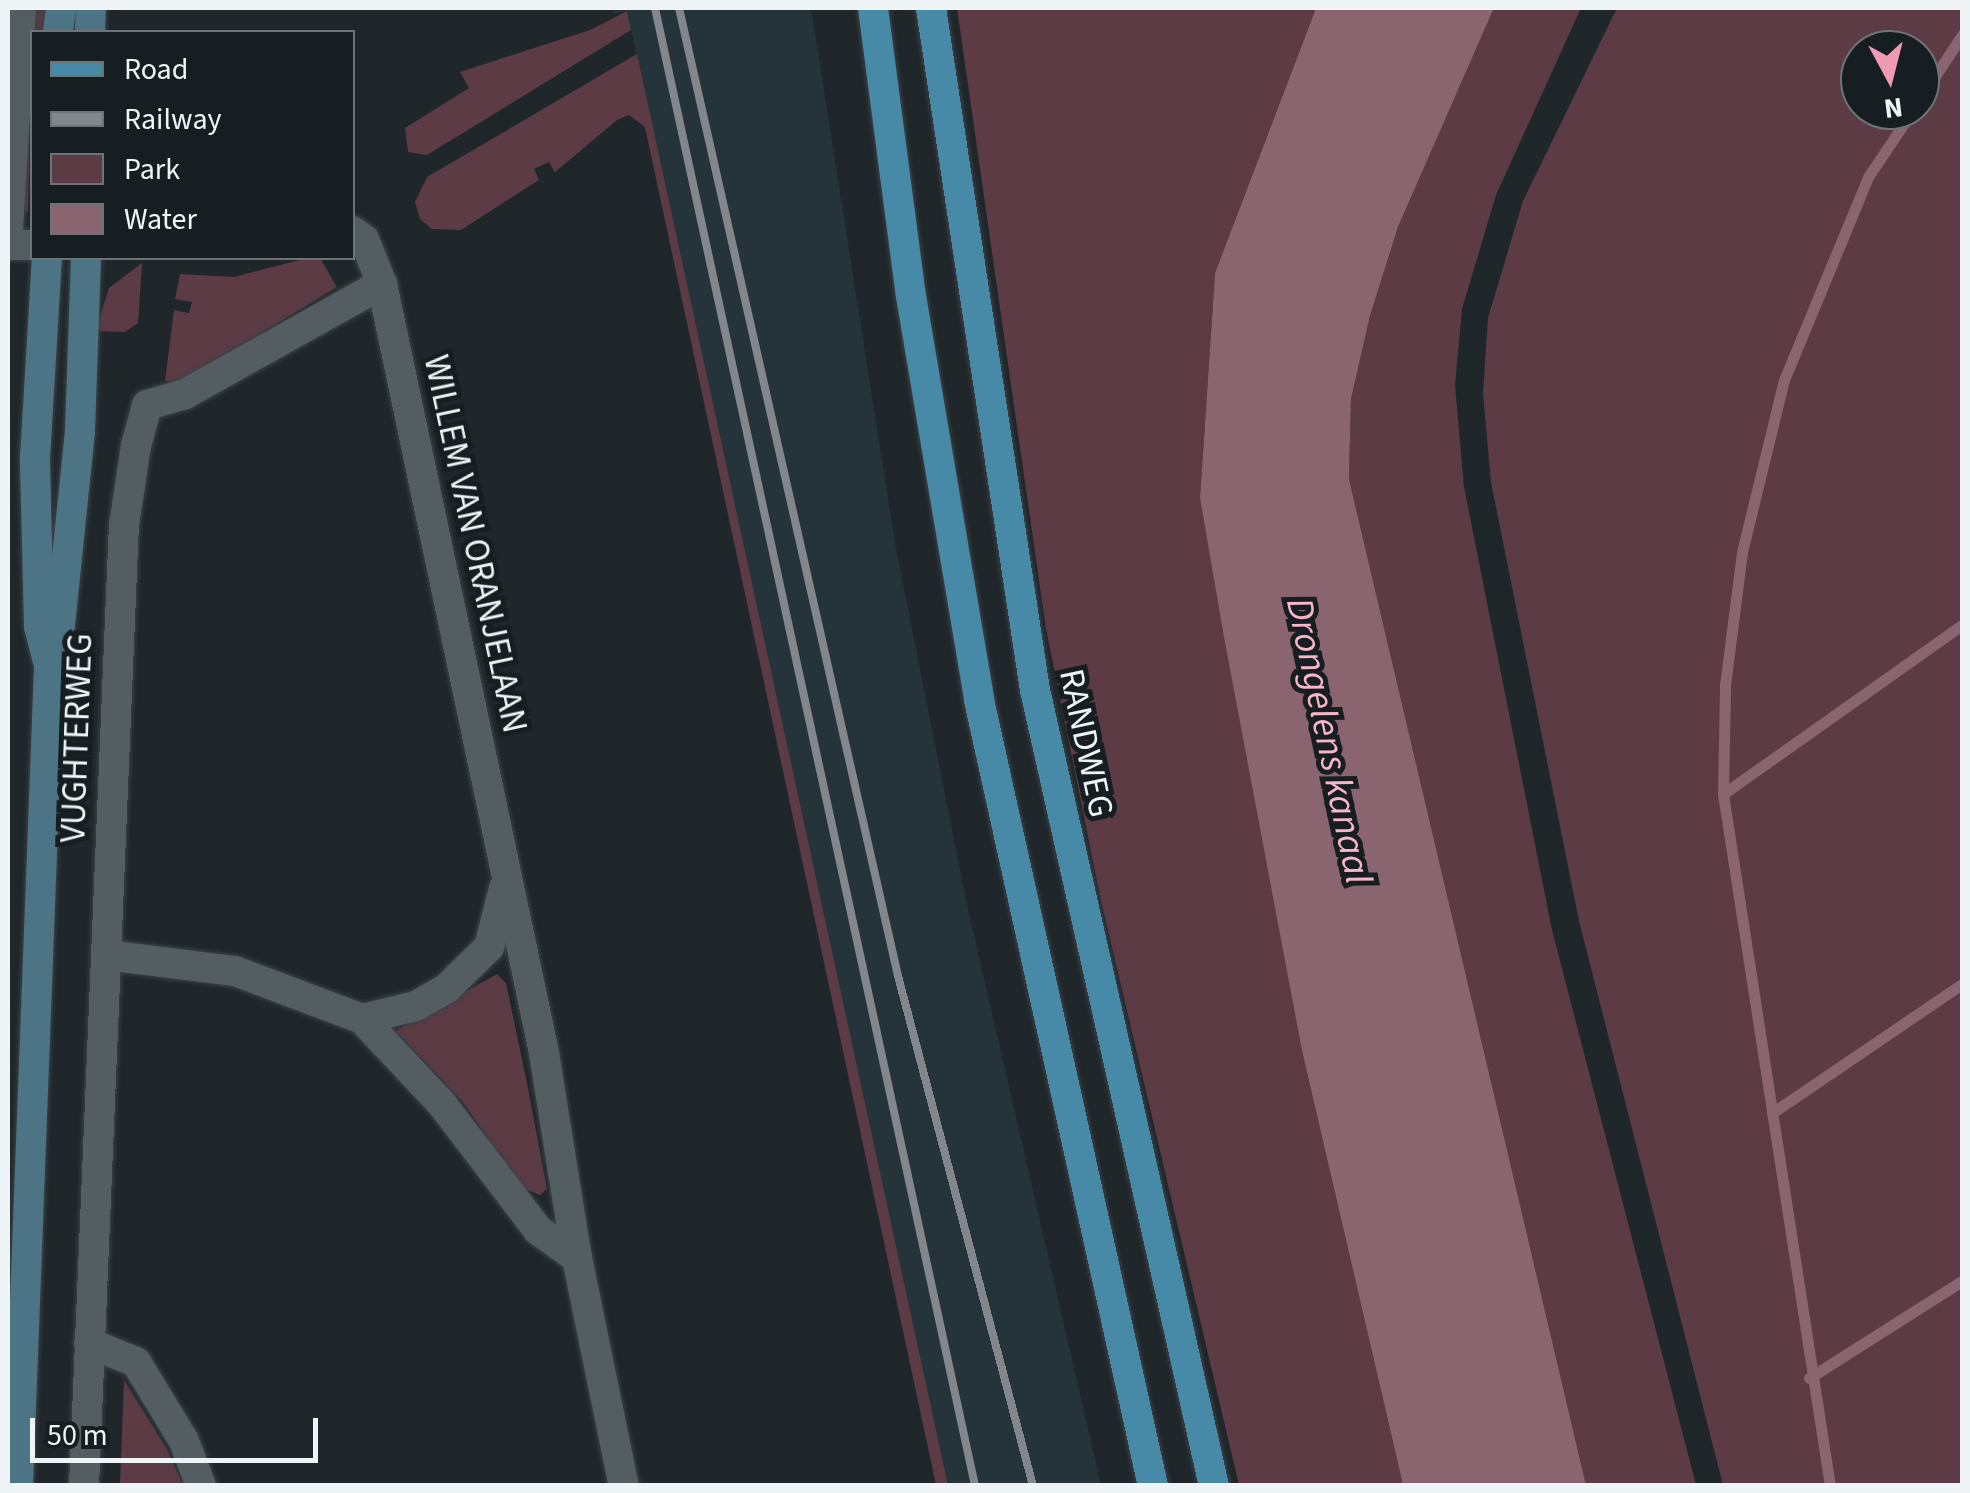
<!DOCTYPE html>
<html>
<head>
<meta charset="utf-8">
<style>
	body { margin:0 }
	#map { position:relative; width:1970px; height:1493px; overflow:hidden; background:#20272b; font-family:"Source Sans 3",sans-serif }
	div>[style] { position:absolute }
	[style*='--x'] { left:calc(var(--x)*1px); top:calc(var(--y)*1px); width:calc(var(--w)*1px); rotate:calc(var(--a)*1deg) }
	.built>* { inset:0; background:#25333a }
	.green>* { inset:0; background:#5c3b45 }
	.water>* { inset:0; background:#8a646f }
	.stream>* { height:11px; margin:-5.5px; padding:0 5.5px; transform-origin:5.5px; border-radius:5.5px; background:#8a646f }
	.roads { filter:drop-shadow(0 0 2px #3c4246) drop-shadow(0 0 2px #3c4246) }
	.street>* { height:30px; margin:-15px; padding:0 15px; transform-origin:15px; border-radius:15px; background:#545d62 }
	.secondary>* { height:30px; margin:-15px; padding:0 15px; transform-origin:15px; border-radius:15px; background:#4d7485 }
	.primary>* { height:30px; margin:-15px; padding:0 15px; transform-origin:15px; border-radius:15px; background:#478aa8 }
	.rail>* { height:8px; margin:-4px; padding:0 4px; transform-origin:4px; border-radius:4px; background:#81878a }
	span { translate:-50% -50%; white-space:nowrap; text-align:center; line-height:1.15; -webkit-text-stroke:10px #161e22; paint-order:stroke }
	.street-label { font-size:35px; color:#eff4f7 }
	.water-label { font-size:38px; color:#f9b6c8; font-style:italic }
	.frame { position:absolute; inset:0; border:10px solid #eff4f7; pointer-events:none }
	.legend { position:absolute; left:30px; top:30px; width:325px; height:230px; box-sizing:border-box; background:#161e22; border:2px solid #6d7477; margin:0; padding:12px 18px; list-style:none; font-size:30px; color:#eff4f7 }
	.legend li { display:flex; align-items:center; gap:20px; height:50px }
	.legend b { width:50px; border:2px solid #6d7477 }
	.north { position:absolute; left:1840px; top:30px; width:100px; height:100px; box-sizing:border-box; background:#161e22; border:2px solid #6d7477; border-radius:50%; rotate:173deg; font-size:28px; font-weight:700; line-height:40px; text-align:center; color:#eff4f7 }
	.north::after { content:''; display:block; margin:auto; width:35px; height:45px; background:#f19ab3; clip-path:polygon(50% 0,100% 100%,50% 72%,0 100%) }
	.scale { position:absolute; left:30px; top:1418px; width:288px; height:45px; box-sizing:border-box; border:5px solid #eff4f7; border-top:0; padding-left:12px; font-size:30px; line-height:35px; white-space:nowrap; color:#eff4f7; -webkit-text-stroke:8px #161e22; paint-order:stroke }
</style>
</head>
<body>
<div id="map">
	<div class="built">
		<i style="clip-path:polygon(612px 8px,811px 8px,895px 543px,967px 905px,1101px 1485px,948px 1485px,627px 11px,613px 14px)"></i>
	</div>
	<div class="green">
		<i style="clip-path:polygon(28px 8px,49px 8px,46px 32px,32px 32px,28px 212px,22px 209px)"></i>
		<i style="clip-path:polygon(957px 8px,1316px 8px,1215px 273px,1200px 498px,1302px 1051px,1403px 1485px,1239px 1485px,1101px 901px,1046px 629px)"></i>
		<i style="clip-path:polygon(1494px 8px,1581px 8px,1496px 195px,1462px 309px,1455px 385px,1464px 487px,1552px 930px,1696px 1485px,1586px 1485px,1349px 479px,1351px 399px,1370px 316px,1398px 227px)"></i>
		<i style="clip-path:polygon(evenodd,1617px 8px,1962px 8px,1962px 1485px,1723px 1485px,1579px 921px,1491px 482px,1483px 393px,1488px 318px,1523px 201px,1617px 8px,1920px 50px,1920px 110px,1860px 110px,1860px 50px,1920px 50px)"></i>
		<i style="clip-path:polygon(627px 11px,631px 30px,427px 155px,408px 152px,405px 128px,469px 88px,460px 72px,590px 30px)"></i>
		<i style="clip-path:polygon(637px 54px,918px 1347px,948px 1485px,936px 1485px,645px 127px,629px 115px,617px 120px,555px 172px,549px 162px,534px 169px,539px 180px,461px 230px,432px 229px,420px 219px,415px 202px,427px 177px)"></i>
		<i style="clip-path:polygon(308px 258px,320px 258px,337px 287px,179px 383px,165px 381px,174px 310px,189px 313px,192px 302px,175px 299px,180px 274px,234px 277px)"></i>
		<i style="clip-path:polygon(142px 263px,138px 323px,125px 332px,95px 331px,109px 288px)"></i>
		<i style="clip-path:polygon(497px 974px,506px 983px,527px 1083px,547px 1189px,540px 1195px,521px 1187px,462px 1101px,395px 1031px)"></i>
		<i style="clip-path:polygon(124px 1380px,167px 1449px,183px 1485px,120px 1485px)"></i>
	</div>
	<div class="water">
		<i style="clip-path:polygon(1316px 8px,1494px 8px,1398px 227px,1370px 316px,1351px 399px,1349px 479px,1586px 1485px,1403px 1485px,1302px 1051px,1224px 637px,1200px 498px,1215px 273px)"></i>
	</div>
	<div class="stream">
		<i style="--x:1920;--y:99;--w:77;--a:-56.7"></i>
		<i style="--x:1723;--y:794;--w:293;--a:-35.3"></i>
		<i style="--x:1772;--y:1113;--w:230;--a:-34.2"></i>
		<i style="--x:1809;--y:1378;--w:181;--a:-32.4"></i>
		<i style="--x:1830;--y:1486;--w:700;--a:-98.79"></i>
		<i style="--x:1723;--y:794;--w:109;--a:-88.9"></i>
		<i style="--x:1725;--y:685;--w:134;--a:-82.7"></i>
		<i style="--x:1742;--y:552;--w:177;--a:-76.3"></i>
		<i style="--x:1784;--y:380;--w:220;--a:-67.5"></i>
		<i style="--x:1868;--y:177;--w:81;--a:-56.1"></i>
	</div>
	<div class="roads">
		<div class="street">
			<i style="--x:8;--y:229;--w:221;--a:-86.6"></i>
			<i style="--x:352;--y:231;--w:14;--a:34"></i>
			<i style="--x:364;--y:239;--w:48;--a:68.2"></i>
			<i style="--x:382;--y:284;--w:786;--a:78.1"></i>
			<i style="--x:544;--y:1053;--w:208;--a:80.9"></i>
			<i style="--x:577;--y:1258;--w:233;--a:78.4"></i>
			<i style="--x:8;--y:245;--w:24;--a:0"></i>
			<i style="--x:106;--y:955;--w:130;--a:7.1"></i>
			<i style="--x:235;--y:971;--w:136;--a:20.7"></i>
			<i style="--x:362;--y:1019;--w:117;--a:46.7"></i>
			<i style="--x:442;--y:1104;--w:158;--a:52.7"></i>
			<i style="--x:538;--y:1230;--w:48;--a:35.7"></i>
			<i style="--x:362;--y:1019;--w:56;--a:-13.5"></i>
			<i style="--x:416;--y:1006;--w:36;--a:-30"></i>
			<i style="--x:447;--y:988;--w:59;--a:-44.3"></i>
			<i style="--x:489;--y:947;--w:61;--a:-75.7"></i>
			<i style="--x:89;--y:1343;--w:51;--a:22"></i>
			<i style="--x:136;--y:1362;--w:92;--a:58.7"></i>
			<i style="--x:184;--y:1441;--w:48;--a:69.3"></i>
			<i style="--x:84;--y:1486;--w:962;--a:-87.62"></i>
			<i style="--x:124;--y:525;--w:80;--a:-81.4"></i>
			<i style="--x:136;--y:446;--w:42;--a:-75"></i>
			<i style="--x:147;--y:405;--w:40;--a:-16"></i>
			<i style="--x:185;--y:394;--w:226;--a:-29.2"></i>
		</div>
		<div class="secondary">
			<i style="--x:58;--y:32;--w:24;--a:-83"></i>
			<i style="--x:90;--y:32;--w:24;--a:-88"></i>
			<i style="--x:47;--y:658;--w:32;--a:-104"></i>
			<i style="--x:39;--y:627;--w:169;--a:-91.4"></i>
			<i style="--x:35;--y:458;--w:200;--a:-86.6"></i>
			<i style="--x:18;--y:1486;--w:820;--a:-87.83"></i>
			<i style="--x:49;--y:667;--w:43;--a:-75.3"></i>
			<i style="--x:60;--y:625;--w:196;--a:-84.1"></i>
			<i style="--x:80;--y:430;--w:172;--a:-88"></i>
		</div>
		<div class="primary">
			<i style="--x:873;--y:8;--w:290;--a:82.5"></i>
			<i style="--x:911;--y:296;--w:410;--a:80.4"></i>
			<i style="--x:979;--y:700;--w:805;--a:77.52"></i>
			<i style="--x:931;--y:8;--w:690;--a:81.33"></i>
			<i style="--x:1035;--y:690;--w:816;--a:77.33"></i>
		</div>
	</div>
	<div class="rail">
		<i style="--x:655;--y:8;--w:1512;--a:77.78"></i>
		<i style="--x:679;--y:8;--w:992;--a:77.25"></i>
		<i style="--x:898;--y:976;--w:528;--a:75.17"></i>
	</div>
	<div class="street-label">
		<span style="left:475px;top:544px;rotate:78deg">WILLEM VAN ORANJELAAN</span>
		<span style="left:77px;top:738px;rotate:-88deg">VUGHTERWEG</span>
		<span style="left:1086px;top:743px;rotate:78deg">RANDWEG</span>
	</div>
	<div class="water-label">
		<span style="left:1328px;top:741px;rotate:78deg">Drongelens kanaal</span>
	</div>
	<div class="frame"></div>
	<ul class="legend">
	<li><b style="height:12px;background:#478aa8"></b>Road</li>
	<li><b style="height:12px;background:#81878a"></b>Railway</li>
	<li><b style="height:28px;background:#5c3b45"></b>Park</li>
	<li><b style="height:28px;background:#8a646f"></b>Water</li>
	</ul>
	<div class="north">N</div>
	<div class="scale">50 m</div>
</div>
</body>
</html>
